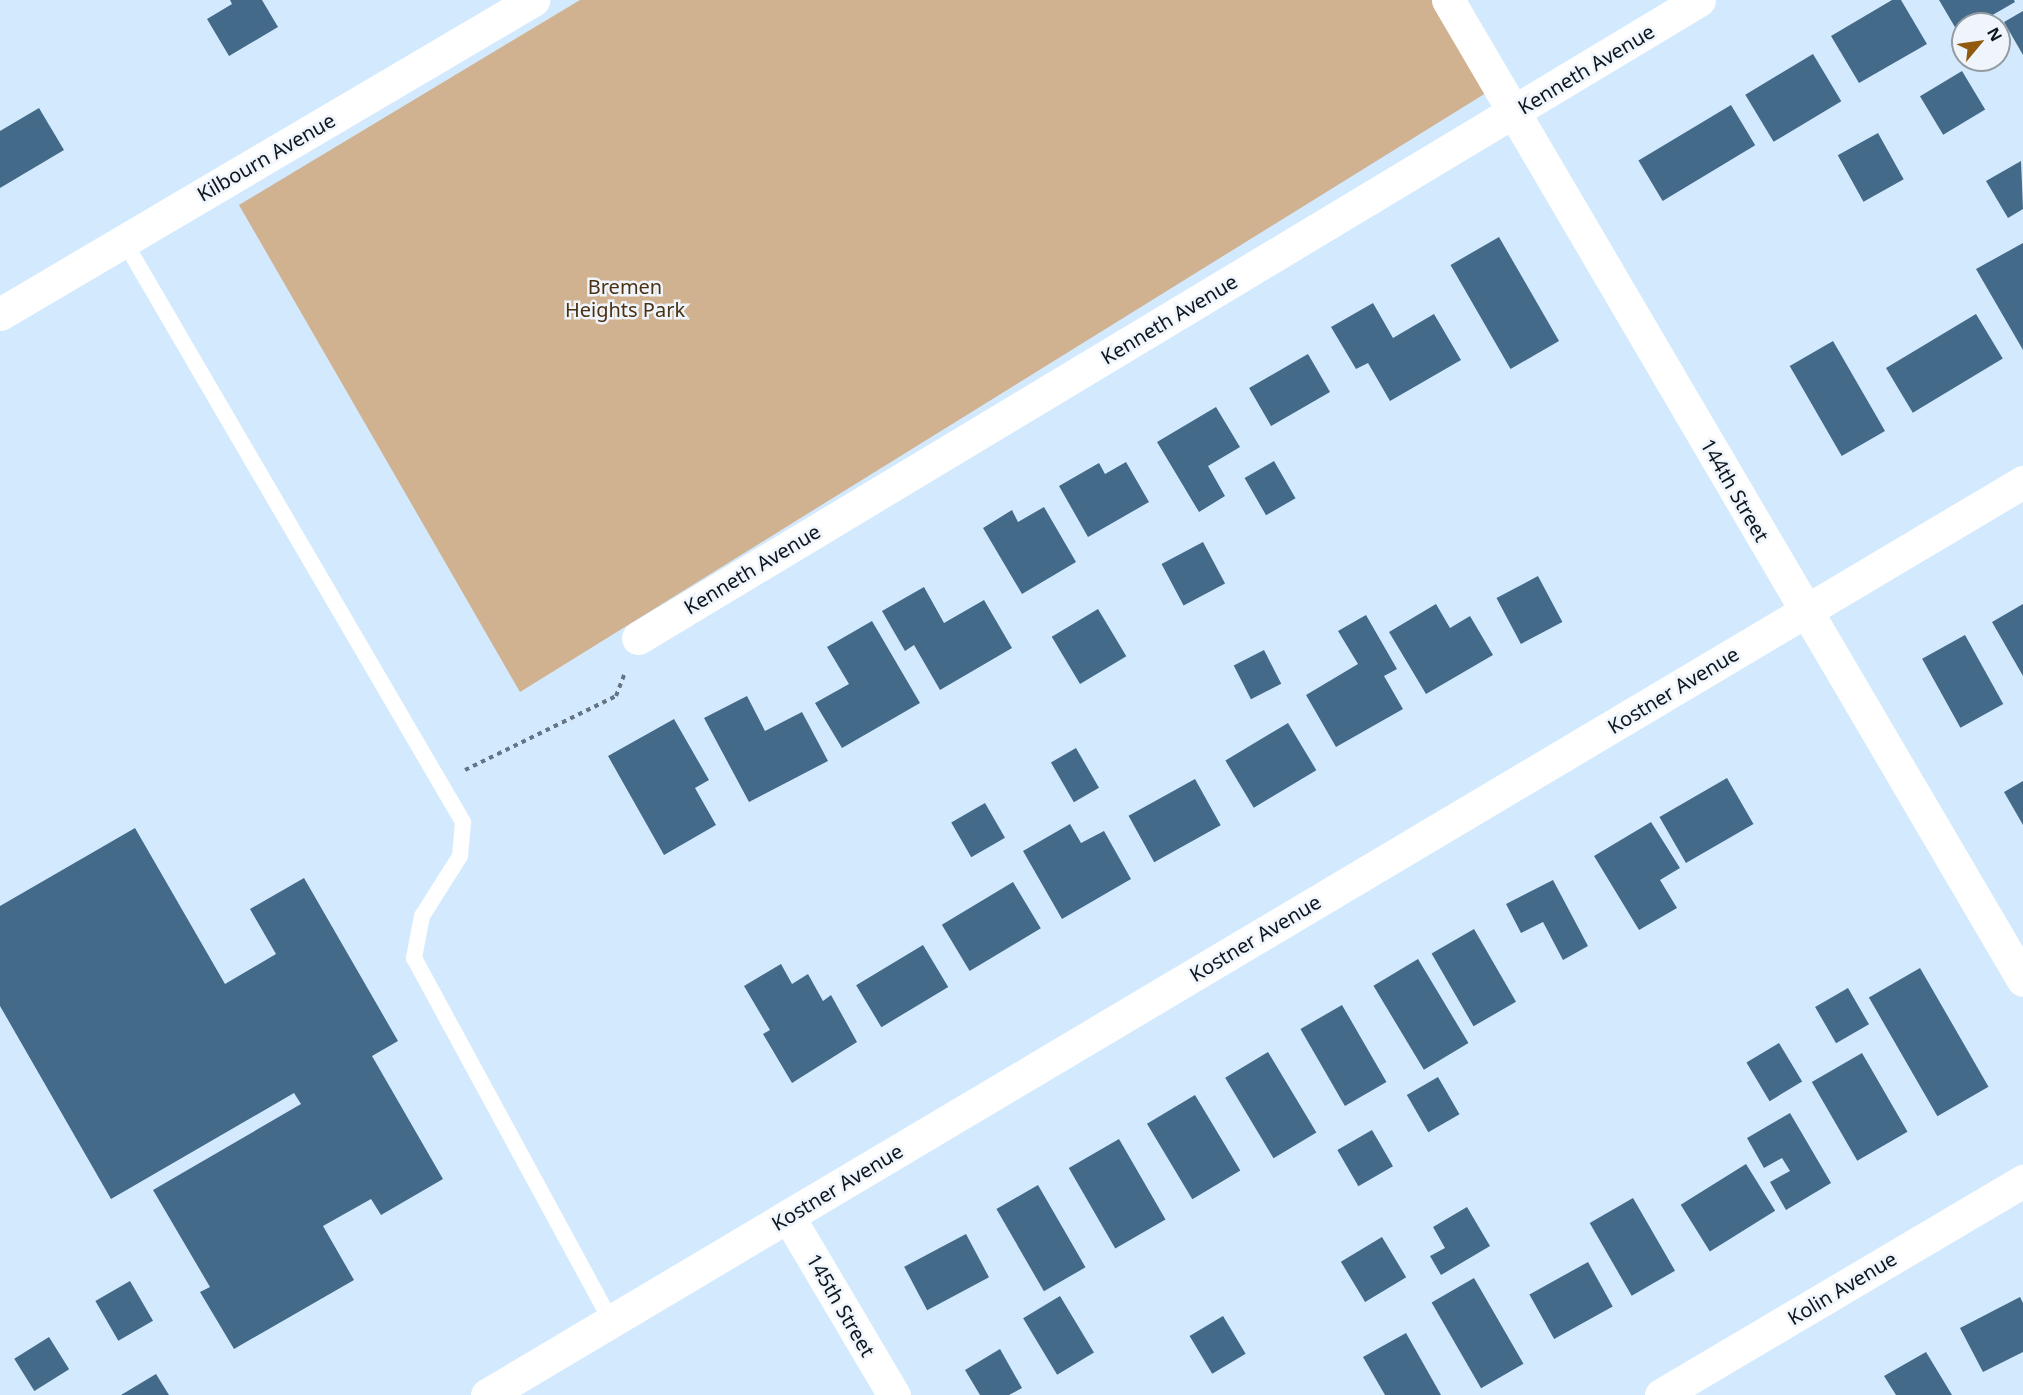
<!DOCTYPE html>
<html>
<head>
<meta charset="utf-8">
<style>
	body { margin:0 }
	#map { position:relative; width:2023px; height:1395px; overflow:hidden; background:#d3eafe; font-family:"Noto Sans",sans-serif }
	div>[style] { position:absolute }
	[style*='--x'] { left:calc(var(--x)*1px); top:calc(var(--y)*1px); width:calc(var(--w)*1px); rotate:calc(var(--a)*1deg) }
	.green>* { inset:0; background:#d0b190 }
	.building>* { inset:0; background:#446a8a; transform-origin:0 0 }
	.path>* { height:4px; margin-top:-2px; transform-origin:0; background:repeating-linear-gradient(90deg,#667583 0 4.5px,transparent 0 9px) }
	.service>* { height:16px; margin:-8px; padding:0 8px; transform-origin:8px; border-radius:8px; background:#fff }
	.minor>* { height:33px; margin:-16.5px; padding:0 16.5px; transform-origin:16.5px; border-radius:16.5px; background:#fff }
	span { translate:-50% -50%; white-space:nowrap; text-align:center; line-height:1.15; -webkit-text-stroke:5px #eff5fa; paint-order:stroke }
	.street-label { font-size:20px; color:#0c161f }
	.park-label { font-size:20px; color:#4b3112 }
	.north { position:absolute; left:1951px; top:12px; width:60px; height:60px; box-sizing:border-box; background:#eff5fa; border:2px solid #949ca2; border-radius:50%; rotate:61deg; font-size:16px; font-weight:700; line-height:24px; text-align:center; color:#0c161f }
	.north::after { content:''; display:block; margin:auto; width:21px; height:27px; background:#915b0f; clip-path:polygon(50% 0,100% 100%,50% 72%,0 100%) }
</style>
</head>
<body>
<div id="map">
	<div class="green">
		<i style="clip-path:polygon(580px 0,1432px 0,1486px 93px,520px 692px,239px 205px)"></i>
	</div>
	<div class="building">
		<i style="clip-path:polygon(230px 0,262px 0,278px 27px,229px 56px,207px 19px,232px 4px)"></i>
		<i style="clip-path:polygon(1892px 0,1901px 0,1927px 44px,1859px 83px,1831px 36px)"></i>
		<i style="clip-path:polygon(1939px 0,2014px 0,2015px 2px,1977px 24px,1963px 24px,1959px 34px)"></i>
		<i style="clip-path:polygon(2023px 11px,2023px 55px,2004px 22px)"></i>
		<i style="left:1813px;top:54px;width:55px;height:79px;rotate:59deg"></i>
		<i style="left:1962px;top:71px;width:45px;height:49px;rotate:59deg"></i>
		<i style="left:1731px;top:105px;width:47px;height:108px;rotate:59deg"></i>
		<i style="clip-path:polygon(39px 108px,64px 150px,0 188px,0 131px)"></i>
		<i style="left:1878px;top:133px;width:53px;height:46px;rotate:61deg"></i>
		<i style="clip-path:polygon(2021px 161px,2023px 209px,2008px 218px,1986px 181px)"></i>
		<i style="left:1499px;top:237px;width:120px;height:56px;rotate:60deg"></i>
		<i style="clip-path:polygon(2023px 243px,2023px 350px,1976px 269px)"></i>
		<i style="clip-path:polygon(1373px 303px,1393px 338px,1434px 314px,1461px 360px,1390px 401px,1368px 363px,1356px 369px,1331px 327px)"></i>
		<i style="left:1976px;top:314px;width:52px;height:105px;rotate:59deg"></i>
		<i style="left:1833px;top:341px;width:104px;height:50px;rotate:60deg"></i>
		<i style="left:1308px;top:354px;width:44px;height:68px;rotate:60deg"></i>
		<i style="clip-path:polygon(1216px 407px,1240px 447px,1208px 466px,1225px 496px,1199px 512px,1157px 442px)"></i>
		<i style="left:1274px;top:461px;width:43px;height:34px;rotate:60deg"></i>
		<i style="clip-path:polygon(1126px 462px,1149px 502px,1088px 537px,1059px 486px,1099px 463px,1105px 474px)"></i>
		<i style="clip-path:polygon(1044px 507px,1076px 562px,1022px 594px,983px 528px,1012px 510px,1018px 522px)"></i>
		<i style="left:1203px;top:542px;width:47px;height:47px;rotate:62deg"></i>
		<i style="left:1538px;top:576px;width:52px;height:47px;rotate:62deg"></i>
		<i style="clip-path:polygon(924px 587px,944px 623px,984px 600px,1012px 648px,940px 690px,914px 645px,905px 651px,882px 611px)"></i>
		<i style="clip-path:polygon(1436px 604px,1450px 628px,1470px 616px,1493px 655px,1426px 694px,1389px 632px)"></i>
		<i style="clip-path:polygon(2023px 604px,2023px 676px,1992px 622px)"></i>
		<i style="left:1098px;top:609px;width:55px;height:54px;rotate:59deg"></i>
		<i style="clip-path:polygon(1366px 615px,1397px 669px,1384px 676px,1403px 709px,1336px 747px,1306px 695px,1358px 664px,1338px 631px)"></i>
		<i style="clip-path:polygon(872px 621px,920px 703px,842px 748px,815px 703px,849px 684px,827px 647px)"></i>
		<i style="left:1965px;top:635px;width:79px;height:49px;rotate:61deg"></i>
		<i style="left:1264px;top:650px;width:38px;height:34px;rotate:63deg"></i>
		<i style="clip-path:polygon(747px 696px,765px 731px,802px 712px,828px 761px,749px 802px,704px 718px)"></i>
		<i style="clip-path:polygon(674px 719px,709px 780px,695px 788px,716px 825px,664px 855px,608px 756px)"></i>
		<i style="left:1288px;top:723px;width:55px;height:73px;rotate:59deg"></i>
		<i style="left:1076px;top:748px;width:46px;height:29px;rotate:60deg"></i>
		<i style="left:1727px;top:778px;width:53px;height:78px;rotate:60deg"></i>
		<i style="left:1195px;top:779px;width:53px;height:76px;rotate:61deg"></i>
		<i style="clip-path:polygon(2023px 781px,2023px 825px,2004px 792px)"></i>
		<i style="left:985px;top:803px;width:40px;height:39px;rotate:60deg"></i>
		<i style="clip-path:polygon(1651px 822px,1680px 868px,1660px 880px,1677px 908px,1639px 930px,1594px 856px)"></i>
		<i style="clip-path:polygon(1070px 824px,1081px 843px,1104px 831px,1131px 879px,1062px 919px,1023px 851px)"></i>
		<i style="clip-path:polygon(135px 828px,225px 984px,276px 954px,250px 909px,304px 878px,398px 1041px,372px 1056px,443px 1179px,381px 1215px,371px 1199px,323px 1226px,354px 1280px,234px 1349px,200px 1292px,210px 1287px,153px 1190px,301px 1104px,294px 1093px,111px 1199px,0 1006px,0 906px)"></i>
		<i style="clip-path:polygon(1553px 880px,1588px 946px,1563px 960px,1543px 922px,1521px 933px,1506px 904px)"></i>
		<i style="left:1013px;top:882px;width:54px;height:83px;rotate:59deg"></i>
		<i style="left:1474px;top:929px;width:84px;height:49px;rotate:60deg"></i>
		<i style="left:923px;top:945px;width:49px;height:78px;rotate:59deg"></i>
		<i style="left:1418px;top:959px;width:98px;height:52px;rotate:59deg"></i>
		<i style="clip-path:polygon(781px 964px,792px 984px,808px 974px,823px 1001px,831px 995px,857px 1042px,792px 1083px,763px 1034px,770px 1030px,744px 986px)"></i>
		<i style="left:1920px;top:968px;width:137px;height:59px;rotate:60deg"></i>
		<i style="left:1848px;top:988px;width:42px;height:38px;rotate:60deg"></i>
		<i style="left:1342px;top:1005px;width:89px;height:48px;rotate:60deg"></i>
		<i style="left:1779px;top:1043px;width:45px;height:38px;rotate:59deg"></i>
		<i style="left:1268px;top:1052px;width:94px;height:50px;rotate:59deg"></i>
		<i style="left:1862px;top:1053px;width:91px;height:58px;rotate:60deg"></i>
		<i style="left:1438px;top:1077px;width:43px;height:36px;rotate:60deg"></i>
		<i style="left:1195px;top:1095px;width:88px;height:56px;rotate:59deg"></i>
		<i style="clip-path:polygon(1790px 1113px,1831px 1183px,1786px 1210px,1770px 1182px,1790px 1171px,1782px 1158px,1764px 1168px,1747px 1138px)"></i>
		<i style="left:1372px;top:1130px;width:42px;height:40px;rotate:60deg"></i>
		<i style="left:1119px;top:1139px;width:93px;height:58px;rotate:60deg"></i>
		<i style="left:1746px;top:1164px;width:55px;height:77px;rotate:58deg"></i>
		<i style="left:1038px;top:1185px;width:95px;height:48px;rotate:60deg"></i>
		<i style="left:1633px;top:1198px;width:84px;height:50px;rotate:60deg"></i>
		<i style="clip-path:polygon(1467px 1207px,1490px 1246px,1441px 1275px,1430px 1256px,1445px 1248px,1433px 1227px)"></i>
		<i style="left:966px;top:1234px;width:49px;height:70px;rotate:62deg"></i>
		<i style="left:1382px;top:1237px;width:47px;height:48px;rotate:59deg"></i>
		<i style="left:1588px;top:1262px;width:51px;height:67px;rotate:61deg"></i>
		<i style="left:1474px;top:1278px;width:99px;height:49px;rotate:60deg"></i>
		<i style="left:130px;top:1281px;width:46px;height:40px;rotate:60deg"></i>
		<i style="left:1060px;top:1296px;width:66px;height:43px;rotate:59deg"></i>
		<i style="clip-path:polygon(2020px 1297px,2023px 1303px,2023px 1352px,1983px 1372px,1960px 1328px)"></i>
		<i style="left:1223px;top:1316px;width:44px;height:39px;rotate:59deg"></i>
		<i style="clip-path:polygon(1406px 1333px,1441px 1395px,1385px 1395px,1363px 1357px)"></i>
		<i style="left:49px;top:1337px;width:38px;height:41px;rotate:58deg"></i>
		<i style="clip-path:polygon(1000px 1349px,1022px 1388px,1009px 1395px,980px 1395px,965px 1370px)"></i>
		<i style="clip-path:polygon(1926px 1352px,1952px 1395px,1896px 1395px,1884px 1376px)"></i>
		<i style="clip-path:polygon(156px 1374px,169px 1395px,121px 1395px)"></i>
	</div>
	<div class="path">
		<i style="--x:465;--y:770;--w:168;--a:-26.1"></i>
		<i style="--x:616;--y:696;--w:26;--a:-69"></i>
	</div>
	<div class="service">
		<i style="--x:124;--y:241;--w:673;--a:59.74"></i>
		<i style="--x:463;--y:822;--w:34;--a:95"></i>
		<i style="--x:460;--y:856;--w:71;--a:122.3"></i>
		<i style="--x:422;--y:916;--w:43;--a:100.8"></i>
		<i style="--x:414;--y:958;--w:413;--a:61.5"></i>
	</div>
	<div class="minor">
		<i style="--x:1448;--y:0;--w:1136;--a:59.6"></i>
		<i style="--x:0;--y:314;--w:619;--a:-30.5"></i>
		<i style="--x:638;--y:638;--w:1238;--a:-31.02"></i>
		<i style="--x:788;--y:1216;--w:208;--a:59.4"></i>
		<i style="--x:487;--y:1395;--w:1787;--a:-30.73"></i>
		<i style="--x:1661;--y:1395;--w:421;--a:-30.6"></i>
	</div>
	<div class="street-label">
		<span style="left:1586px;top:69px;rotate:-31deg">Kenneth Avenue</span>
		<span style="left:266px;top:157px;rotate:-30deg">Kilbourn Avenue</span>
		<span style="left:1169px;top:319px;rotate:-31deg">Kenneth Avenue</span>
		<span style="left:1735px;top:490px;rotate:60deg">144th Street</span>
		<span style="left:752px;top:569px;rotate:-31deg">Kenneth Avenue</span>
		<span style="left:1673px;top:690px;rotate:-31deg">Kostner Avenue</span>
		<span style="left:1255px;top:938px;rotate:-31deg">Kostner Avenue</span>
		<span style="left:837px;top:1187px;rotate:-31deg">Kostner Avenue</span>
		<span style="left:1842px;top:1288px;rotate:-31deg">Kolin Avenue</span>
		<span style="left:841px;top:1305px;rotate:60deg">145th Street</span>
	</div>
	<div class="park-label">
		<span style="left:625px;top:298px">Bremen<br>Heights Park</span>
	</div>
	<div class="north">N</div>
</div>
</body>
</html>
